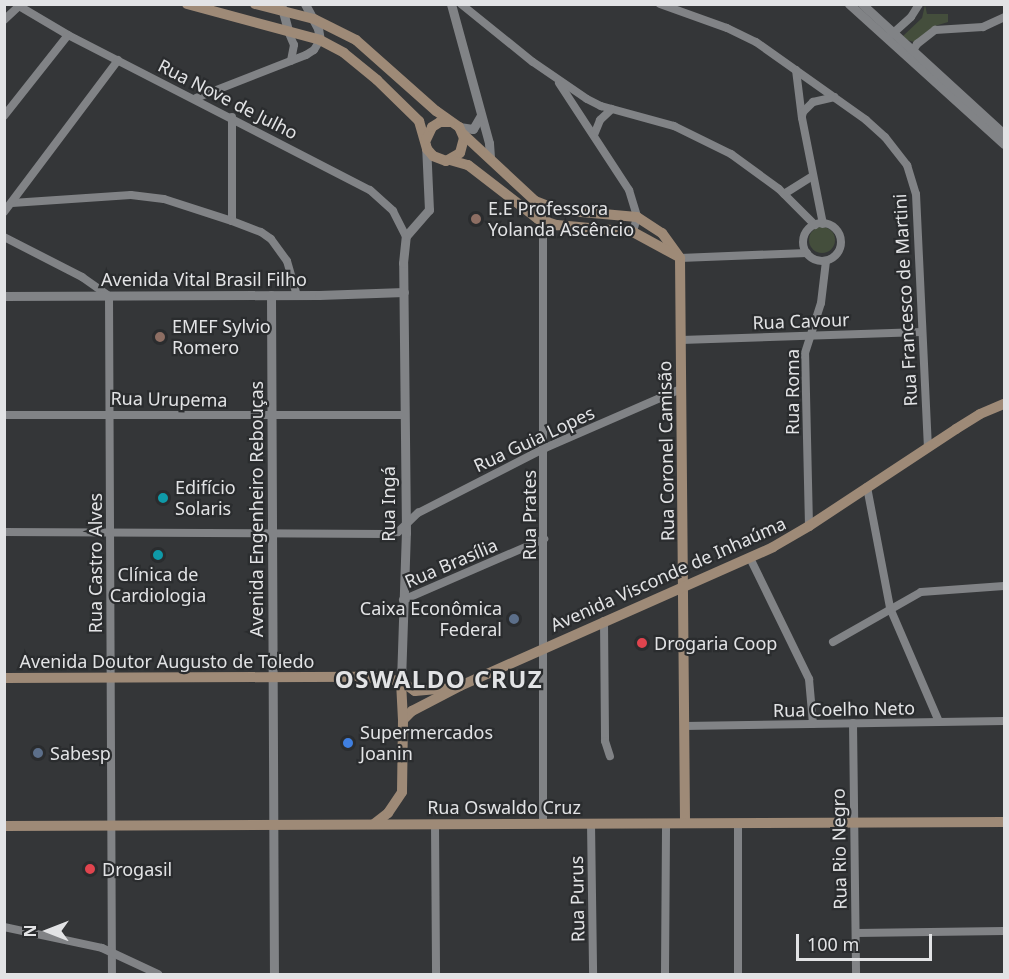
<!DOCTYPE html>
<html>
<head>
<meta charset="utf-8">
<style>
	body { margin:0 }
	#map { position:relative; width:1009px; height:979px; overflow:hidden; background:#343638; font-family:"Noto Sans",sans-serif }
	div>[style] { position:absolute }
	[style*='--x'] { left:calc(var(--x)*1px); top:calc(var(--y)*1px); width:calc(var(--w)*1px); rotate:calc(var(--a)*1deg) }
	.green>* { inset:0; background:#444e3c }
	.round { border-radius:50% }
	.minor>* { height:8px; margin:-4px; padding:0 4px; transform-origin:4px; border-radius:4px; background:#818386 }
	.minor>.ring { margin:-4px; padding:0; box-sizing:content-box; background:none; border:8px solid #818386; border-radius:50% }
	.tertiary>* { height:9px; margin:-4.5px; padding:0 4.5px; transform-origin:4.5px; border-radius:4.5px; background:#818386 }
	.secondary>* { height:10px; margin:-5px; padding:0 5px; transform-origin:5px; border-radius:5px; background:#9e8a77 }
	.dots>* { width:16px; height:16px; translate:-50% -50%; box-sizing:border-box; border:3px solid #2a2c2e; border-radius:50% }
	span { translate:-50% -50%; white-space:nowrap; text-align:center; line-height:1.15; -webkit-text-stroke:4.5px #2a2c2e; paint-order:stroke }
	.street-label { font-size:18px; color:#e2e3e5 }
	.poi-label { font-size:18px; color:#e2e3e5 }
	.left { translate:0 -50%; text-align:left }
	.right { translate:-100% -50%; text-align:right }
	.district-label { font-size:24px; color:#e2e3e5; font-weight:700; letter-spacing:1.5px }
	.frame { position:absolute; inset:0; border:6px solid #e2e3e5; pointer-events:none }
	.north { position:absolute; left:18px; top:901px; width:60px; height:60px; -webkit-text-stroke:4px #2a2c2e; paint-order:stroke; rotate:270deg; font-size:16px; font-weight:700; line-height:24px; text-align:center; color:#e2e3e5 }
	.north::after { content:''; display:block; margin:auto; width:21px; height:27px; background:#e2e3e5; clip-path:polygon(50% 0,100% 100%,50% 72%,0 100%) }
	.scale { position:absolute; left:796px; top:934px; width:136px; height:27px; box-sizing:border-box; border:3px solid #e2e3e5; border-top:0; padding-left:8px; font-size:18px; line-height:21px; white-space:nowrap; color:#e2e3e5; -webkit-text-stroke:4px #2a2c2e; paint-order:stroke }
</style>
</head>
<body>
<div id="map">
	<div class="green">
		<i style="clip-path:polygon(925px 5px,927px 14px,948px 14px,948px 22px,935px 26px,914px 42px,907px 40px,903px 36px,922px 18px)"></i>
		<i class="round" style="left:809px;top:227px;width:26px;height:26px"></i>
	</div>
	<div class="minor">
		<i style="--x:461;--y:4;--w:92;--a:38.9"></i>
		<i style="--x:533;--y:62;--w:65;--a:34.4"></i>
		<i style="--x:587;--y:99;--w:16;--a:27"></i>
		<i style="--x:601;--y:106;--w:76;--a:15.3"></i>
		<i style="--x:674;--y:126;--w:64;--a:26.2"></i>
		<i style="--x:731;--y:154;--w:59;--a:36.1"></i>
		<i style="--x:779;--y:189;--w:51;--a:45"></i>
		<i style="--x:660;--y:4;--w:71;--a:19.7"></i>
		<i style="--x:727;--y:28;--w:32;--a:26"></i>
		<i style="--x:756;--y:42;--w:135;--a:35.3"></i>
		<i style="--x:866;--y:120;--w:25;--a:42"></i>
		<i style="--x:885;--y:137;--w:36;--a:52"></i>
		<i style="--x:907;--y:165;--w:30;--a:73"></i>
		<i style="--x:916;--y:194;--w:253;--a:87.3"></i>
		<i style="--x:19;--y:6;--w:57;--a:30.6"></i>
		<i style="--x:68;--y:35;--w:339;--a:27.2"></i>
		<i style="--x:370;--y:190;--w:31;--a:42"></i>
		<i style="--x:393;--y:211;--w:28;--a:63"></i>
		<i style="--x:4;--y:20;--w:23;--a:-43"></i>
		<i style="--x:288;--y:31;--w:15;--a:67"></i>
		<i style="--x:294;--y:45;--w:16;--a:101"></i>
		<i style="--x:890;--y:36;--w:28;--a:-42"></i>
		<i style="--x:911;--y:17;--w:15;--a:-58"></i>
		<i style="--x:911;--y:54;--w:12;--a:-59"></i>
		<i style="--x:917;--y:44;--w:23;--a:-38"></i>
		<i style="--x:935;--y:30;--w:48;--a:-3.6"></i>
		<i style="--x:983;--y:27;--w:23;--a:-25"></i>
		<i style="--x:796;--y:70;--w:48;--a:82.9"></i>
		<i style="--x:802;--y:118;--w:108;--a:78.8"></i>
		<i style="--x:559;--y:83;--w:128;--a:56.8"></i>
		<i style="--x:629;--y:190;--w:28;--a:73"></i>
		<i style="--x:637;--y:217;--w:16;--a:105"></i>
		<i style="--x:196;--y:98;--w:118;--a:-21.4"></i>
		<i style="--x:306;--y:55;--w:9;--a:-32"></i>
		<i style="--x:314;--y:50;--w:12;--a:-59"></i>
		<i style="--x:4;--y:116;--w:103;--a:-51.7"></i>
		<i style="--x:802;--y:116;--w:4;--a:-76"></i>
		<i style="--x:803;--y:112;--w:14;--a:-45"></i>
		<i style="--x:813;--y:102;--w:22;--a:-13"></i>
		<i style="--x:232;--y:117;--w:104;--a:90"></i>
		<i style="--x:594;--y:135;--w:16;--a:-68"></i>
		<i style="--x:600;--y:120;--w:16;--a:-43"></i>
		<i style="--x:784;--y:194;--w:34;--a:-32"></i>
		<i style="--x:12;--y:203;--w:119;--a:-3.8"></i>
		<i style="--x:131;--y:195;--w:33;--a:7"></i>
		<i style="--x:164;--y:199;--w:71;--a:17.9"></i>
		<i style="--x:232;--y:221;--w:31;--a:21"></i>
		<i style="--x:261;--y:232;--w:12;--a:35"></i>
		<i style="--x:271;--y:239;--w:27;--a:54"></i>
		<i style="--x:287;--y:261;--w:35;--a:74"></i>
		<i style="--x:4;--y:212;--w:190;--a:-53.1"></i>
		<i class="ring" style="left:803px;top:223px;width:30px;height:30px"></i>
		<i style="--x:4;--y:237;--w:88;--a:27.1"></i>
		<i style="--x:82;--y:277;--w:33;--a:35"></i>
		<i style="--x:109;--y:296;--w:678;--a:89.75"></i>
		<i style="--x:680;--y:258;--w:127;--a:-2.3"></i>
		<i style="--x:681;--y:340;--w:241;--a:-1.9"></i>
		<i style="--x:4;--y:415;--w:401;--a:0"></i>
		<i style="--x:867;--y:487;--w:123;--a:79.2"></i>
		<i style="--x:890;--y:608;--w:124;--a:66.7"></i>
		<i style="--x:809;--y:526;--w:173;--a:-91.3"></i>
		<i style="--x:805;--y:353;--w:52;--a:-72.3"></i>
		<i style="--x:821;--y:303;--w:42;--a:-83.2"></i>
		<i style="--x:4;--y:532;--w:381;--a:0.3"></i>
		<i style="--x:385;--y:534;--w:13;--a:-9"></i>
		<i style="--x:398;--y:532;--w:28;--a:-44"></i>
		<i style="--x:418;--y:513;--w:143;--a:-27.1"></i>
		<i style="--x:545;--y:448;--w:148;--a:-23.5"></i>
		<i style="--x:750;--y:558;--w:135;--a:64"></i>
		<i style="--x:809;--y:679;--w:45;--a:84.9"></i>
		<i style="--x:403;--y:600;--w:154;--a:-23.4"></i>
		<i style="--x:604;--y:621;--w:120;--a:89.5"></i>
		<i style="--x:605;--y:741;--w:16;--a:72"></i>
		<i style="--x:833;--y:642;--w:101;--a:-29.6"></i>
		<i style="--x:921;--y:592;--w:83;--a:-4.1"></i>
		<i style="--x:853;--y:723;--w:251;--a:89.3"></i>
		<i style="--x:684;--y:726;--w:320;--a:-0.9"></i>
		<i style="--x:591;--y:823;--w:151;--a:89.2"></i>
		<i style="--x:738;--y:823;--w:151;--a:90"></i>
		<i style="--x:435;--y:824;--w:150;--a:89.6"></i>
		<i style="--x:543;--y:824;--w:590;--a:-90"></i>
		<i style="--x:543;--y:234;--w:26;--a:-79"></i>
		<i style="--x:4;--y:927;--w:100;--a:12.1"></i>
		<i style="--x:102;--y:948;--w:62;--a:24.9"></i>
		<i style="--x:856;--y:933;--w:148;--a:-0.8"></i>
		<i style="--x:665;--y:974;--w:151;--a:-89.6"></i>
	</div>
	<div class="tertiary">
		<i style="--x:281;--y:4;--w:28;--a:75"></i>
		<i style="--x:305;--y:4;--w:27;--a:62"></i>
		<i style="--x:318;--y:28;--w:12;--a:81"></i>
		<i style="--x:451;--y:4;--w:144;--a:74.7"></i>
		<i style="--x:489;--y:143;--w:15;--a:86"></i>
		<i style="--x:849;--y:4;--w:209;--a:42.1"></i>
		<i style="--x:862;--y:4;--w:193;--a:42.5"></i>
		<i style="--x:459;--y:127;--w:14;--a:8"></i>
		<i style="--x:473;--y:129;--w:16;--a:-60"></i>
		<i style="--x:271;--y:295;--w:679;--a:89.75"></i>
		<i style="--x:4;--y:296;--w:315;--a:-0.2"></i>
		<i style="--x:319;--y:295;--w:85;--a:-2"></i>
		<i style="--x:401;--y:681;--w:148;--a:-88.1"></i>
		<i style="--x:406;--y:533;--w:270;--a:-90.6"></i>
		<i style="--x:403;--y:263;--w:27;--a:-84"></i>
		<i style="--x:406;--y:236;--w:35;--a:-49"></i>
		<i style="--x:429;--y:210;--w:65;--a:-92.6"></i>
	</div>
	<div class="secondary">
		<i style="--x:187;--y:4;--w:138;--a:15.1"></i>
		<i style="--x:320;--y:40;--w:27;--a:28"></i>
		<i style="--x:344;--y:53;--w:43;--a:39.3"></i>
		<i style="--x:377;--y:80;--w:59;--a:44.3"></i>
		<i style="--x:419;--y:121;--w:29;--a:74"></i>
		<i style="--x:427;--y:149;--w:9;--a:49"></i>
		<i style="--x:433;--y:156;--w:14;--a:21"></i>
		<i style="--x:446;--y:161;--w:16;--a:-30"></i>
		<i style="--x:460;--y:153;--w:16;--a:-75"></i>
		<i style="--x:464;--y:138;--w:12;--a:-114"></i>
		<i style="--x:459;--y:127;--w:28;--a:-145"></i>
		<i style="--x:436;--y:111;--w:107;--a:-138.4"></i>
		<i style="--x:356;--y:40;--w:47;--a:-153.4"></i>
		<i style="--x:314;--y:19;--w:61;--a:-165.7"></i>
		<i style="--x:463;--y:134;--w:98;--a:42.9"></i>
		<i style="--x:535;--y:201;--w:26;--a:21"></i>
		<i style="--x:559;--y:210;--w:78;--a:5.1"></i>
		<i style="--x:637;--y:217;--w:30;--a:33"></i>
		<i style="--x:662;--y:233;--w:31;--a:54"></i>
		<i style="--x:680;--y:258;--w:565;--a:89.49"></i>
		<i style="--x:426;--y:140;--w:14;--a:-65"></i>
		<i style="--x:432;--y:127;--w:9;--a:-32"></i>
		<i style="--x:440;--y:122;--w:10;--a:0"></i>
		<i style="--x:450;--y:160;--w:19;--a:16"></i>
		<i style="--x:468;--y:165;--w:88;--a:37.6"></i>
		<i style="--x:538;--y:219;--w:20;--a:18"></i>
		<i style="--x:557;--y:225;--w:76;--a:5.3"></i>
		<i style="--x:633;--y:232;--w:50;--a:28.6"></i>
		<i style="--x:4;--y:678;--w:360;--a:-0.2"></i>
		<i style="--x:364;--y:677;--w:37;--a:6"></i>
		<i style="--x:401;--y:681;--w:17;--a:36"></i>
		<i style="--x:415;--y:691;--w:33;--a:-5"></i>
		<i style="--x:403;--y:720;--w:13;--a:-45"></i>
		<i style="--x:412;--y:711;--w:54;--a:-27.5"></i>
		<i style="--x:460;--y:686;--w:342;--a:-23.9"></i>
		<i style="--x:773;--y:547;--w:42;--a:-30.3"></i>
		<i style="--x:809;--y:526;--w:176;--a:-33.4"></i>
		<i style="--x:956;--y:429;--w:28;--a:-32"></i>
		<i style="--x:980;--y:414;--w:26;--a:-23"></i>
		<i style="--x:374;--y:824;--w:18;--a:-38"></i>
		<i style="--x:388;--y:813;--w:25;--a:-56"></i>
		<i style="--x:402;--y:792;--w:72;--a:-89.2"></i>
		<i style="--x:403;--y:720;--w:39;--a:-93"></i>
		<i style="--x:4;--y:826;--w:1000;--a:-0.23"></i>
	</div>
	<div class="dots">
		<i style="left:476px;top:219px;background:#8d6e63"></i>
		<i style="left:160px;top:337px;background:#8d6e63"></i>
		<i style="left:163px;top:498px;background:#0f9aa8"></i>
		<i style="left:158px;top:555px;background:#0f9aa8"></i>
		<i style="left:514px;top:619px;background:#5c6f8a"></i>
		<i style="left:642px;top:643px;background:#e0444e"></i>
		<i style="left:348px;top:743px;background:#3f7fe0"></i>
		<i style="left:38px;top:753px;background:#5c6f8a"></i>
		<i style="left:90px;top:869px;background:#e0444e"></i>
	</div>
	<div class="street-label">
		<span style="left:228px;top:99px;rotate:27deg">Rua Nove de Julho</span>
		<span style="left:204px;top:279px">Avenida Vital Brasil Filho</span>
		<span style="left:905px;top:300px;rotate:-93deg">Rua Francesco de Martini</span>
		<span style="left:801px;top:321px;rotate:-2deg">Rua Cavour</span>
		<span style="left:792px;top:392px;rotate:-90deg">Rua Roma</span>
		<span style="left:169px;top:399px;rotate:1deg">Rua Urupema</span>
		<span style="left:534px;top:439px;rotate:-25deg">Rua Guia Lopes</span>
		<span style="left:666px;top:451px;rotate:-91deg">Rua Coronel Camisão</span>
		<span style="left:388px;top:504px;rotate:-90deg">Rua Ingá</span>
		<span style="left:256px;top:509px;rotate:-90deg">Avenida Engenheiro Rebouças</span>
		<span style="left:529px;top:515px;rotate:-90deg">Rua Prates</span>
		<span style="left:95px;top:563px;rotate:-90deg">Rua Castro Alves</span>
		<span style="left:451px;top:563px;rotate:-23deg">Rua Brasília</span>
		<span style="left:668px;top:574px;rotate:-24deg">Avenida Visconde de Inhaúma</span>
		<span style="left:167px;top:661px">Avenida Doutor Augusto de Toledo</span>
		<span style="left:844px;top:709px;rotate:-1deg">Rua Coelho Neto</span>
		<span style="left:504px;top:807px">Rua Oswaldo Cruz</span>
		<span style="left:839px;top:849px;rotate:-91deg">Rua Rio Negro</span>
		<span style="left:577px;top:899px;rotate:-91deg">Rua Purus</span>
	</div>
	<div class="poi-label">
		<span class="left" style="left:488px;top:219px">E.E Professora<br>Yolanda Ascêncio</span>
		<span class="left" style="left:172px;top:337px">EMEF Sylvio<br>Romero</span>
		<span class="left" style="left:175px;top:498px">Edifício<br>Solaris</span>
		<span style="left:158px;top:585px">Clínica de<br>Cardiologia</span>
		<span class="right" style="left:502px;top:619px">Caixa Econômica<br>Federal</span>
		<span class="left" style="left:654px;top:643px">Drogaria Coop</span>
		<span class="left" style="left:360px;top:743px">Supermercados<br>Joanin</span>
		<span class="left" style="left:50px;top:753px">Sabesp</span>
		<span class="left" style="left:102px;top:869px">Drogasil</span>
	</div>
	<div class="district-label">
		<span style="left:439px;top:679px">OSWALDO CRUZ</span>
	</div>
	<div class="frame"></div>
	<div class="north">N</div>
	<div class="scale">100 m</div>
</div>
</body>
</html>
